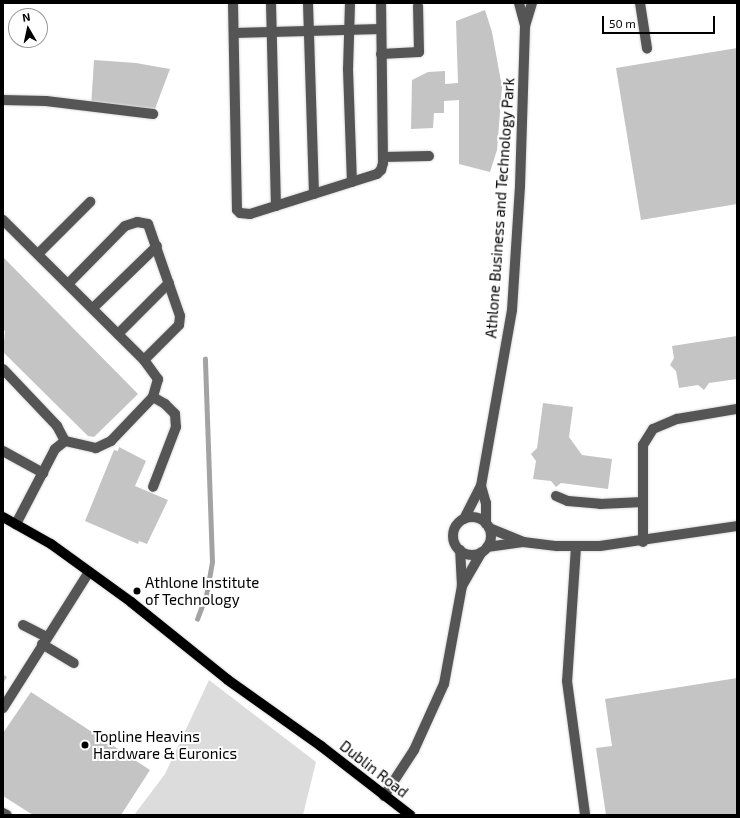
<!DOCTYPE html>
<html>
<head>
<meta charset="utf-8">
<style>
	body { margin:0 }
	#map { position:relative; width:740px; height:818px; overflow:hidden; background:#fff; font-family:"Exo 2",sans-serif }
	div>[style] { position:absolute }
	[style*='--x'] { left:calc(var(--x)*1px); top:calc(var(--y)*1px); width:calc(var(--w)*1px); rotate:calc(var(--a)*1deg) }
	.green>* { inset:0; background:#dcdcdc }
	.stream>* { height:4.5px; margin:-2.25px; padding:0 2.25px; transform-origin:2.25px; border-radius:2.25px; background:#a3a3a3 }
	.building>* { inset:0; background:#c4c4c4 }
	.roads { filter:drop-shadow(0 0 1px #dbdbdb) drop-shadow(0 0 1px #dbdbdb) }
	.minor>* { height:10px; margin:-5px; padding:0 5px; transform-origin:5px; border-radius:5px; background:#555 }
	.minor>.ring { margin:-5px; padding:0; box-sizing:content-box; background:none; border:10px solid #555; border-radius:50% }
	.major>* { height:10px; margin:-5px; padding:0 5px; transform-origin:5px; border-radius:5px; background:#000 }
	.dots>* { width:11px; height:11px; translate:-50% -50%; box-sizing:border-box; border:2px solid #fff; border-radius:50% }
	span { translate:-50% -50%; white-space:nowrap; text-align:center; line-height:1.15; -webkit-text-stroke:4px #fff; paint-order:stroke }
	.street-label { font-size:15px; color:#000 }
	.poi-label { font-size:15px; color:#000 }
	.left { translate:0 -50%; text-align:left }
	.frame { position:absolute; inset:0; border:4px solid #000; pointer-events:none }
	.north { position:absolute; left:8px; top:8px; width:40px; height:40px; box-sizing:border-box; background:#fff; border:1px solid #999; border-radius:50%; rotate:351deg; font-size:11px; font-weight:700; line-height:16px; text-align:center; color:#000 }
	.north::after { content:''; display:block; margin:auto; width:14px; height:18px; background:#000; clip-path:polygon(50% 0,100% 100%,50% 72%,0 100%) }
	.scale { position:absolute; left:602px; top:16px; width:113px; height:18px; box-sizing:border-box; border:2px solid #000; border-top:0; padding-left:5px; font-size:12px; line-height:14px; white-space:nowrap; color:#000; -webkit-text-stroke:3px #fff; paint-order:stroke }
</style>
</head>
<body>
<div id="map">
	<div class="green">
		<i style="clip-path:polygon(209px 680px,316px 762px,303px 815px,134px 815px,165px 774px)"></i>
	</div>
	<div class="stream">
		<i style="--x:197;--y:619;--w:25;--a:-69"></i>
		<i style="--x:206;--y:596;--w:35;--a:-80"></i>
		<i style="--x:212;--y:562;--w:203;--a:-92"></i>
	</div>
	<div class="building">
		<i style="clip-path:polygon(485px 10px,492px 32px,502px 87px,497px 150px,490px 172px,459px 164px,459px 100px,444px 101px,444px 113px,434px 113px,433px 128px,411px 129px,412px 80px,428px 72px,445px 71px,445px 84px,458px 83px,456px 21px)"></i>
		<i style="clip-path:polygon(737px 48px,737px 204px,641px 220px,616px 68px)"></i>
		<i style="clip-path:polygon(94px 60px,136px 63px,170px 69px,153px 114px,91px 107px)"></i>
		<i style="clip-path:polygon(3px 257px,138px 394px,94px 437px,88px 436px,3px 352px,5px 331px,3px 329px)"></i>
		<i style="clip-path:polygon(737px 336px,737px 379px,709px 383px,704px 390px,698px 385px,679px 388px,676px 371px,670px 365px,674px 358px,672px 346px)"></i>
		<i style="clip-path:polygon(543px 403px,573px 407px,569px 437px,582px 455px,612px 459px,608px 489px,561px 483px,556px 487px,551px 481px,533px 479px,536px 461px,531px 454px,537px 448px)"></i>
		<i style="clip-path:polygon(119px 447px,146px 461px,135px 486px,168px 500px,147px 544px,139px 541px,138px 544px,85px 521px,114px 450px,118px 451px)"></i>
		<i style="clip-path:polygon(3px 674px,7px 677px,3px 683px)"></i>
		<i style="clip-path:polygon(737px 678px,737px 815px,606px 815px,596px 748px,612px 746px,605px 699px)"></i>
		<i style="clip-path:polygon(31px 692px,150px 770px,121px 815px,33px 815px,3px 796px,3px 733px)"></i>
	</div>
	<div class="roads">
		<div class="minor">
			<i style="--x:233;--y:3;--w:207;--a:88.9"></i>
			<i style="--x:237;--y:210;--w:4;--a:45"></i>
			<i style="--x:240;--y:213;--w:10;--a:6"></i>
			<i style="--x:250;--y:214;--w:133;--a:-17.5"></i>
			<i style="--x:377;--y:174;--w:6;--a:-45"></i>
			<i style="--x:381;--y:170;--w:7;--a:-74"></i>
			<i style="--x:383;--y:163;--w:160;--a:-90.7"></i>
			<i style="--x:271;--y:3;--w:203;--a:88.6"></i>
			<i style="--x:308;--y:3;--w:191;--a:88.2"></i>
			<i style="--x:350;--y:3;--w:66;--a:91.7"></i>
			<i style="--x:348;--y:69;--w:113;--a:88"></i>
			<i style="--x:519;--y:3;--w:24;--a:75"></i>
			<i style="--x:640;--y:3;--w:46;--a:81.2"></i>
			<i style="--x:234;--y:33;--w:147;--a:-1.6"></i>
			<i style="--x:381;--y:54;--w:38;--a:-3"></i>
			<i style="--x:419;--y:52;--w:46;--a:-91.2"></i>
			<i style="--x:3;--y:100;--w:43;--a:1.3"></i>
			<i style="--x:46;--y:101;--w:108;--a:6.9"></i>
			<i style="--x:383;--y:157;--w:46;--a:-1.2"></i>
			<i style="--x:3;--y:220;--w:199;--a:44.8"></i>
			<i style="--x:144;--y:360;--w:24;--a:54"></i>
			<i style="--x:158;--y:379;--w:19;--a:106"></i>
			<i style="--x:153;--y:397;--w:61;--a:133.7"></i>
			<i style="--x:111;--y:441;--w:17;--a:155"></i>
			<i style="--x:96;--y:448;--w:32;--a:-167"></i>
			<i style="--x:65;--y:441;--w:13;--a:141"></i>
			<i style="--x:55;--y:449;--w:85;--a:117.5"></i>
			<i style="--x:38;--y:254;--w:74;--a:-45"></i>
			<i style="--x:68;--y:284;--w:81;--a:-45.5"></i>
			<i style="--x:125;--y:226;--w:13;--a:-18"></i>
			<i style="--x:137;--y:222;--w:11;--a:10"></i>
			<i style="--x:148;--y:224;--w:97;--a:70.8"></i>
			<i style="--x:180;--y:316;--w:9;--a:96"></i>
			<i style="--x:179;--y:325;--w:49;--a:135"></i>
			<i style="--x:93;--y:308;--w:89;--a:-44.1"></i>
			<i style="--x:118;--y:334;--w:72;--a:-45"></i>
			<i style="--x:3;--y:369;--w:79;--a:46.5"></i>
			<i style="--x:57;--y:426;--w:17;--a:62"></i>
			<i style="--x:153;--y:397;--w:14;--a:30"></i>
			<i style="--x:165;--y:404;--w:14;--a:45"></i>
			<i style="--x:175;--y:414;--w:13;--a:86"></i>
			<i style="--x:176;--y:427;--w:64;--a:111"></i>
			<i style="--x:3;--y:451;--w:46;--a:28.8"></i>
			<i style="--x:481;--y:486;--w:18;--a:74"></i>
			<i style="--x:486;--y:503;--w:21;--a:90"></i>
			<i style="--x:556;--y:496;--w:13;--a:23"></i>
			<i style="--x:568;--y:501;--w:32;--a:5"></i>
			<i style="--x:600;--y:504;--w:43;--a:-2.7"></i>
			<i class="ring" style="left:453px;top:517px;width:28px;height:28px"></i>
			<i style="--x:464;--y:519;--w:37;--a:-63"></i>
			<i style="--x:481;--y:486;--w:179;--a:-80"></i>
			<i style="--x:512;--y:310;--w:124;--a:-86.3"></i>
			<i style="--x:520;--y:186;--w:160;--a:-88.2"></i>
			<i style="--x:525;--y:26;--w:24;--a:-73"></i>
			<i style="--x:489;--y:528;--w:37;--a:22"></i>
			<i style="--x:643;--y:542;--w:97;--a:-90"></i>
			<i style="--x:643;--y:445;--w:19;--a:-58"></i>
			<i style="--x:653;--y:429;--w:26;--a:-23"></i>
			<i style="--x:677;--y:419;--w:61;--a:-9.5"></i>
			<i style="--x:487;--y:547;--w:36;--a:-8"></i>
			<i style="--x:523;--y:542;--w:34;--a:7"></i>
			<i style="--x:557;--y:546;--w:43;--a:0"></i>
			<i style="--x:600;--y:546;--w:138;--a:-8.3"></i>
			<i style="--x:576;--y:547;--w:134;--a:93.8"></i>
			<i style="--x:567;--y:681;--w:135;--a:82.3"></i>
			<i style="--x:462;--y:586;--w:39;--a:-60"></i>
			<i style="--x:23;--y:625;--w:27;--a:27"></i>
			<i style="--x:42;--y:644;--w:37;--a:31"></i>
			<i style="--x:3;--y:708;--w:161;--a:-57.7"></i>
			<i style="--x:384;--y:796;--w:55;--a:-56.9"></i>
			<i style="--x:414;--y:750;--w:72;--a:-65.6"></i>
			<i style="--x:444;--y:684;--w:100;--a:-79.6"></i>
			<i style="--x:462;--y:586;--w:36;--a:-93"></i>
			<i style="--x:3;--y:813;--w:4;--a:27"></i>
		</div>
		<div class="major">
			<i style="--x:3;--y:517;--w:55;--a:29.4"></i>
			<i style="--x:51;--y:544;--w:99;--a:35.9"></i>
			<i style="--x:131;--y:602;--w:124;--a:38.8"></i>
			<i style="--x:228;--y:680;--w:114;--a:35.4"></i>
			<i style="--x:321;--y:746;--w:113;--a:37.8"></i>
		</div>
	</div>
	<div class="dots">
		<i style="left:137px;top:591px;background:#000"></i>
		<i style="left:85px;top:745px;background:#000"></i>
	</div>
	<div class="street-label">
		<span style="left:500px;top:208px;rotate:-86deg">Athlone Business and Technology Park</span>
		<span style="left:374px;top:769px;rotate:38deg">Dublin Road</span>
	</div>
	<div class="poi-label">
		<span class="left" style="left:145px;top:591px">Athlone Institute<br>of Technology</span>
		<span class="left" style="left:93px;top:745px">Topline Heavins<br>Hardware &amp; Euronics</span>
	</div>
	<div class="frame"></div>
	<div class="north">N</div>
	<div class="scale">50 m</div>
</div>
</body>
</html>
